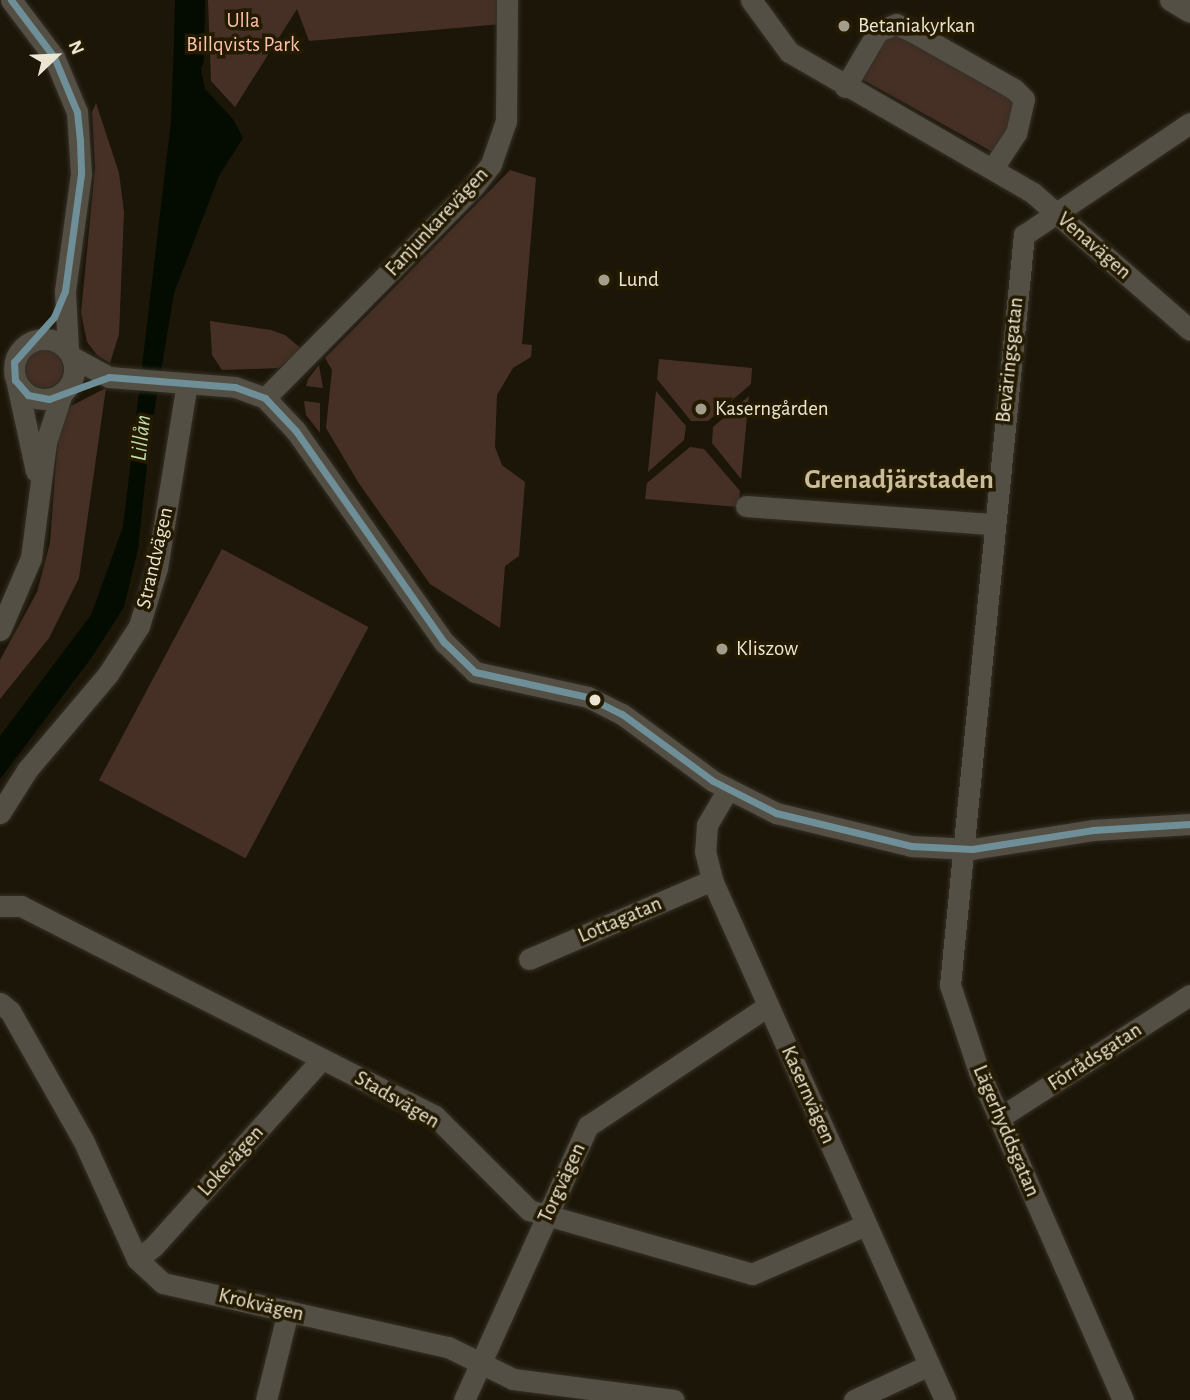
<!DOCTYPE html>
<html>
<head>
<meta charset="utf-8">
<style>
	body { margin:0 }
	#map { position:relative; width:1190px; height:1400px; overflow:hidden; background:#1c1608; font-family:"Alegreya Sans",sans-serif }
	div>[style] { position:absolute }
	[style*='--x'] { left:calc(var(--x)*1px); top:calc(var(--y)*1px); width:calc(var(--w)*1px); rotate:calc(var(--a)*1deg) }
	.green>* { inset:0; background:#463025; transform-origin:0 0 }
	.round { border-radius:50% }
	.water>* { inset:0; background:#040c01 }
	.river>* { height:30px; margin:-15px; padding:0 15px; transform-origin:15px; border-radius:15px; background:#040c01 }
	.roads { filter:drop-shadow(0 0 2px #353027) drop-shadow(0 0 2px #353027) }
	.minor>* { height:21px; margin:-10.5px; padding:0 10.5px; transform-origin:10.5px; border-radius:10.5px; background:#544f44 }
	.minor>.ring { margin:-10.5px; padding:0; box-sizing:content-box; background:none; border:21px solid #544f44; border-radius:50% }
	.bus-1>* { height:7px; margin:-3.5px; padding:0 3.5px; transform-origin:3.5px; border-radius:3.5px; background:#6f8f98 }
	.dots>* { width:19px; height:19px; translate:-50% -50%; box-sizing:border-box; border:4px solid #241a00; border-radius:50% }
	span { translate:-50% -50%; white-space:nowrap; text-align:center; line-height:1.15; -webkit-text-stroke:7px #241a00; paint-order:stroke }
	.park-label { font-size:21px; color:#fdc3aa }
	.poi-label { font-size:21px; color:#ece5d4 }
	.left { translate:0 -50%; text-align:left }
	.street-label { font-size:21px; color:#ece5d4 }
	.water-label { font-size:23px; color:#bddead; font-style:italic }
	.district-label { font-size:28px; color:#cabd9b; font-weight:700 }
	.north { position:absolute; left:21px; top:21px; width:70px; height:70px; -webkit-text-stroke:5px #241a00; paint-order:stroke; rotate:67deg; font-size:19px; font-weight:700; line-height:28px; text-align:center; color:#ece5d4 }
	.north::after { content:''; display:block; margin:auto; width:24px; height:32px; background:#ece5d4; clip-path:polygon(50% 0,100% 100%,50% 72%,0 100%) }
</style>
</head>
<body>
<div id="map">
	<div class="green">
		<i style="clip-path:polygon(208px 0,510px 0,512px 23px,309px 41px,297px 9px,235px 107px,211px 81px)"></i>
		<i style="clip-path:polygon(902px 34px,1019px 104px,996px 154px,860px 78px,887px 36px)"></i>
		<i style="clip-path:polygon(96px 103px,119px 173px,124px 212px,119px 334px,110px 363px,97px 355px,87px 342px,81px 313px,95px 168px,92px 112px)"></i>
		<i style="clip-path:polygon(510px 170px,536px 178px,522px 344px,532px 345px,531px 357px,513px 368px,497px 395px,495px 447px,502px 465px,525px 482px,519px 556px,505px 566px,500px 628px,430px 584px,358px 482px,326px 428px,332px 370px,325px 358px)"></i>
		<i style="clip-path:polygon(210px 321px,271px 330px,285px 335px,302px 349px,279px 368px,222px 370px,212px 355px)"></i>
		<i class="round" style="left:25px;top:350px;width:38px;height:38px"></i>
		<i style="clip-path:polygon(659px 359px,752px 368px,751px 384px,708px 421px,691px 421px,657px 379px)"></i>
		<i style="clip-path:polygon(319px 365px,323px 388px,306px 386px,308px 379px)"></i>
		<i style="clip-path:polygon(106px 388px,79px 578px,49px 638px,0 699px,0 660px,37px 592px,50px 543px,58px 437px,63px 418px,71px 406px)"></i>
		<i style="clip-path:polygon(656px 391px,686px 426px,684px 440px,648px 472px)"></i>
		<i style="clip-path:polygon(749px 396px,741px 479px,712px 443px,713px 427px)"></i>
		<i style="clip-path:polygon(304px 401px,320px 403px,320px 433px,306px 415px)"></i>
		<i style="clip-path:polygon(690px 447px,704px 449px,740px 491px,738px 507px,645px 499px,647px 483px)"></i>
		<i style="left:222px;top:549px;width:166px;height:262px;rotate:28deg"></i>
	</div>
	<div class="water">
		<i style="clip-path:polygon(175px 16px,191px 21px,205px 89px,233px 119px,243px 138px,219px 176px,174px 293px,150px 437px,138px 549px,124px 607px,92px 657px,0 779px,0 736px,91px 615px,123px 527px,171px 121px)"></i>
	</div>
	<div class="river">
		<i style="--x:189;--y:59;--w:59;--a:-89"></i>
	</div>
	<div class="roads">
		<div class="minor">
			<i style="--x:11;--y:0;--w:71;--a:53"></i>
			<i style="--x:54;--y:57;--w:60;--a:67.3"></i>
			<i style="--x:77;--y:112;--w:62;--a:86.3"></i>
			<i style="--x:81;--y:174;--w:118;--a:97.8"></i>
			<i style="--x:65;--y:291;--w:60;--a:87.1"></i>
			<i style="--x:751;--y:0;--w:64;--a:53.8"></i>
			<i style="--x:789;--y:52;--w:282;--a:30"></i>
			<i style="--x:1033;--y:193;--w:208;--a:41.1"></i>
			<i style="--x:1170;--y:0;--w:23;--a:31"></i>
			<i style="--x:845;--y:87;--w:65;--a:-59.5"></i>
			<i style="--x:878;--y:31;--w:19;--a:-21"></i>
			<i style="--x:896;--y:24;--w:21;--a:25"></i>
			<i style="--x:915;--y:33;--w:114;--a:29.5"></i>
			<i style="--x:1014;--y:89;--w:14;--a:45"></i>
			<i style="--x:1024;--y:99;--w:35;--a:103"></i>
			<i style="--x:1016;--y:133;--w:42;--a:123.3"></i>
			<i class="ring" style="left:14px;top:339px;width:39px;height:39px"></i>
			<i style="--x:72;--y:357;--w:42;--a:28.4"></i>
			<i style="--x:109;--y:377;--w:126;--a:4.5"></i>
			<i style="--x:235;--y:387;--w:32;--a:20"></i>
			<i style="--x:265;--y:398;--w:45;--a:46.8"></i>
			<i style="--x:296;--y:431;--w:258;--a:55"></i>
			<i style="--x:444;--y:642;--w:43;--a:44.1"></i>
			<i style="--x:475;--y:672;--w:116;--a:12.5"></i>
			<i style="--x:588;--y:697;--w:38;--a:27"></i>
			<i style="--x:622;--y:714;--w:113;--a:36.4"></i>
			<i style="--x:713;--y:781;--w:71;--a:26.9"></i>
			<i style="--x:776;--y:813;--w:139;--a:13.7"></i>
			<i style="--x:911;--y:846;--w:61;--a:2.8"></i>
			<i style="--x:972;--y:849;--w:122;--a:-8.9"></i>
			<i style="--x:1093;--y:830;--w:97;--a:-3.5"></i>
			<i style="--x:17;--y:384;--w:89;--a:77.7"></i>
			<i style="--x:265;--y:398;--w:298;--a:-45.4"></i>
			<i style="--x:474;--y:186;--w:28;--a:-52"></i>
			<i style="--x:491;--y:164;--w:46;--a:-70.8"></i>
			<i style="--x:506;--y:121;--w:121;--a:-89.5"></i>
			<i style="--x:746;--y:506;--w:248;--a:4.2"></i>
			<i style="--x:0;--y:630;--w:78;--a:-66.7"></i>
			<i style="--x:31;--y:558;--w:117;--a:-82.6"></i>
			<i style="--x:46;--y:442;--w:52;--a:-71.9"></i>
			<i style="--x:728;--y:789;--w:42;--a:120.3"></i>
			<i style="--x:707;--y:825;--w:26;--a:94"></i>
			<i style="--x:705;--y:851;--w:30;--a:76"></i>
			<i style="--x:712;--y:880;--w:570;--a:65.86"></i>
			<i style="--x:0;--y:813;--w:51;--a:-57.9"></i>
			<i style="--x:27;--y:770;--w:126;--a:-49.8"></i>
			<i style="--x:108;--y:674;--w:57;--a:-57.1"></i>
			<i style="--x:139;--y:626;--w:61;--a:-72.8"></i>
			<i style="--x:157;--y:568;--w:187;--a:-80.8"></i>
			<i style="--x:0;--y:906;--w:21;--a:0"></i>
			<i style="--x:21;--y:906;--w:464;--a:26.9"></i>
			<i style="--x:435;--y:1116;--w:133;--a:45"></i>
			<i style="--x:529;--y:1210;--w:232;--a:16"></i>
			<i style="--x:752;--y:1274;--w:124;--a:-23.3"></i>
			<i style="--x:529;--y:959;--w:199;--a:-23.3"></i>
			<i style="--x:0;--y:1003;--w:13;--a:39"></i>
			<i style="--x:10;--y:1011;--w:150;--a:60.5"></i>
			<i style="--x:84;--y:1142;--w:128;--a:65.6"></i>
			<i style="--x:137;--y:1259;--w:35;--a:43"></i>
			<i style="--x:163;--y:1283;--w:292;--a:12.7"></i>
			<i style="--x:448;--y:1347;--w:72;--a:26.2"></i>
			<i style="--x:513;--y:1379;--w:162;--a:7.4"></i>
			<i style="--x:999;--y:1118;--w:227;--a:-32.8"></i>
			<i style="--x:137;--y:1259;--w:21;--a:-37"></i>
			<i style="--x:154;--y:1246;--w:251;--a:-48.1"></i>
			<i style="--x:266;--y:1400;--w:92;--a:-76.1"></i>
			<i style="--x:464;--y:1400;--w:301;--a:-65.7"></i>
			<i style="--x:588;--y:1126;--w:216;--a:-33.7"></i>
			<i style="--x:854;--y:1400;--w:83;--a:-25"></i>
			<i style="--x:1123;--y:1400;--w:358;--a:-113.7"></i>
			<i style="--x:979;--y:1072;--w:92;--a:-108.4"></i>
			<i style="--x:950;--y:985;--w:754;--a:-84.37"></i>
			<i style="--x:1024;--y:235;--w:200;--a:-34"></i>
		</div>
	</div>
	<div class="bus-1">
		<i style="--x:11;--y:0;--w:71;--a:53"></i>
		<i style="--x:54;--y:57;--w:60;--a:67.3"></i>
		<i style="--x:77;--y:112;--w:29;--a:84"></i>
		<i style="--x:80;--y:141;--w:33;--a:88"></i>
		<i style="--x:81;--y:174;--w:118;--a:97.8"></i>
		<i style="--x:65;--y:291;--w:28;--a:113"></i>
		<i style="--x:54;--y:317;--w:60;--a:131.6"></i>
		<i style="--x:14;--y:362;--w:18;--a:87"></i>
		<i style="--x:15;--y:380;--w:20;--a:49"></i>
		<i style="--x:28;--y:395;--w:21;--a:11"></i>
		<i style="--x:49;--y:399;--w:64;--a:-20.1"></i>
		<i style="--x:109;--y:377;--w:126;--a:4.5"></i>
		<i style="--x:235;--y:387;--w:32;--a:20"></i>
		<i style="--x:265;--y:398;--w:45;--a:46.8"></i>
		<i style="--x:296;--y:431;--w:258;--a:55"></i>
		<i style="--x:444;--y:642;--w:43;--a:44.1"></i>
		<i style="--x:475;--y:672;--w:116;--a:12.5"></i>
		<i style="--x:588;--y:697;--w:38;--a:27"></i>
		<i style="--x:622;--y:714;--w:113;--a:36.4"></i>
		<i style="--x:713;--y:781;--w:71;--a:26.9"></i>
		<i style="--x:776;--y:813;--w:139;--a:13.7"></i>
		<i style="--x:911;--y:846;--w:61;--a:2.8"></i>
		<i style="--x:972;--y:849;--w:122;--a:-8.9"></i>
		<i style="--x:1093;--y:830;--w:97;--a:-3.5"></i>
	</div>
	<div class="dots">
		<i style="left:844px;top:26px;background:#a39d8d"></i>
		<i style="left:604px;top:280px;background:#a39d8d"></i>
		<i style="left:701px;top:409px;background:#a39d8d"></i>
		<i style="left:722px;top:649px;background:#a39d8d"></i>
		<i style="left:595px;top:700px;background:#ece5d4"></i>
	</div>
	<div class="park-label">
		<span style="left:243px;top:33px">Ulla<br>Billqvists Park</span>
	</div>
	<div class="poi-label">
		<span class="left" style="left:858px;top:26px">Betaniakyrkan</span>
		<span class="left" style="left:618px;top:280px">Lund</span>
		<span class="left" style="left:715px;top:409px">Kaserngården</span>
		<span class="left" style="left:736px;top:649px">Kliszow</span>
	</div>
	<div class="street-label">
		<span style="left:437px;top:222px;rotate:-47deg">Fanjunkarevägen</span>
		<span style="left:1094px;top:246px;rotate:41deg">Venavägen</span>
		<span style="left:1010px;top:360px;rotate:-84deg">Beväringsgatan</span>
		<span style="left:155px;top:558px;rotate:-77deg">Strandvägen</span>
		<span style="left:620px;top:920px;rotate:-23deg">Lottagatan</span>
		<span style="left:1095px;top:1057px;rotate:-33deg">Förrådsgatan</span>
		<span style="left:808px;top:1095px;rotate:66deg">Kasernvägen</span>
		<span style="left:397px;top:1100px;rotate:30deg">Stadsvägen</span>
		<span style="left:1006px;top:1131px;rotate:67deg">Lägerhyddsgatan</span>
		<span style="left:231px;top:1161px;rotate:-48deg">Lokevägen</span>
		<span style="left:562px;top:1183px;rotate:-65deg">Torgvägen</span>
		<span style="left:261px;top:1305px;rotate:13deg">Krokvägen</span>
	</div>
	<div class="water-label">
		<span style="left:142px;top:438px;rotate:-84deg">Lillån</span>
	</div>
	<div class="district-label">
		<span style="left:899px;top:480px">Grenadjärstaden</span>
	</div>
	<div class="north">N</div>
</div>
</body>
</html>
